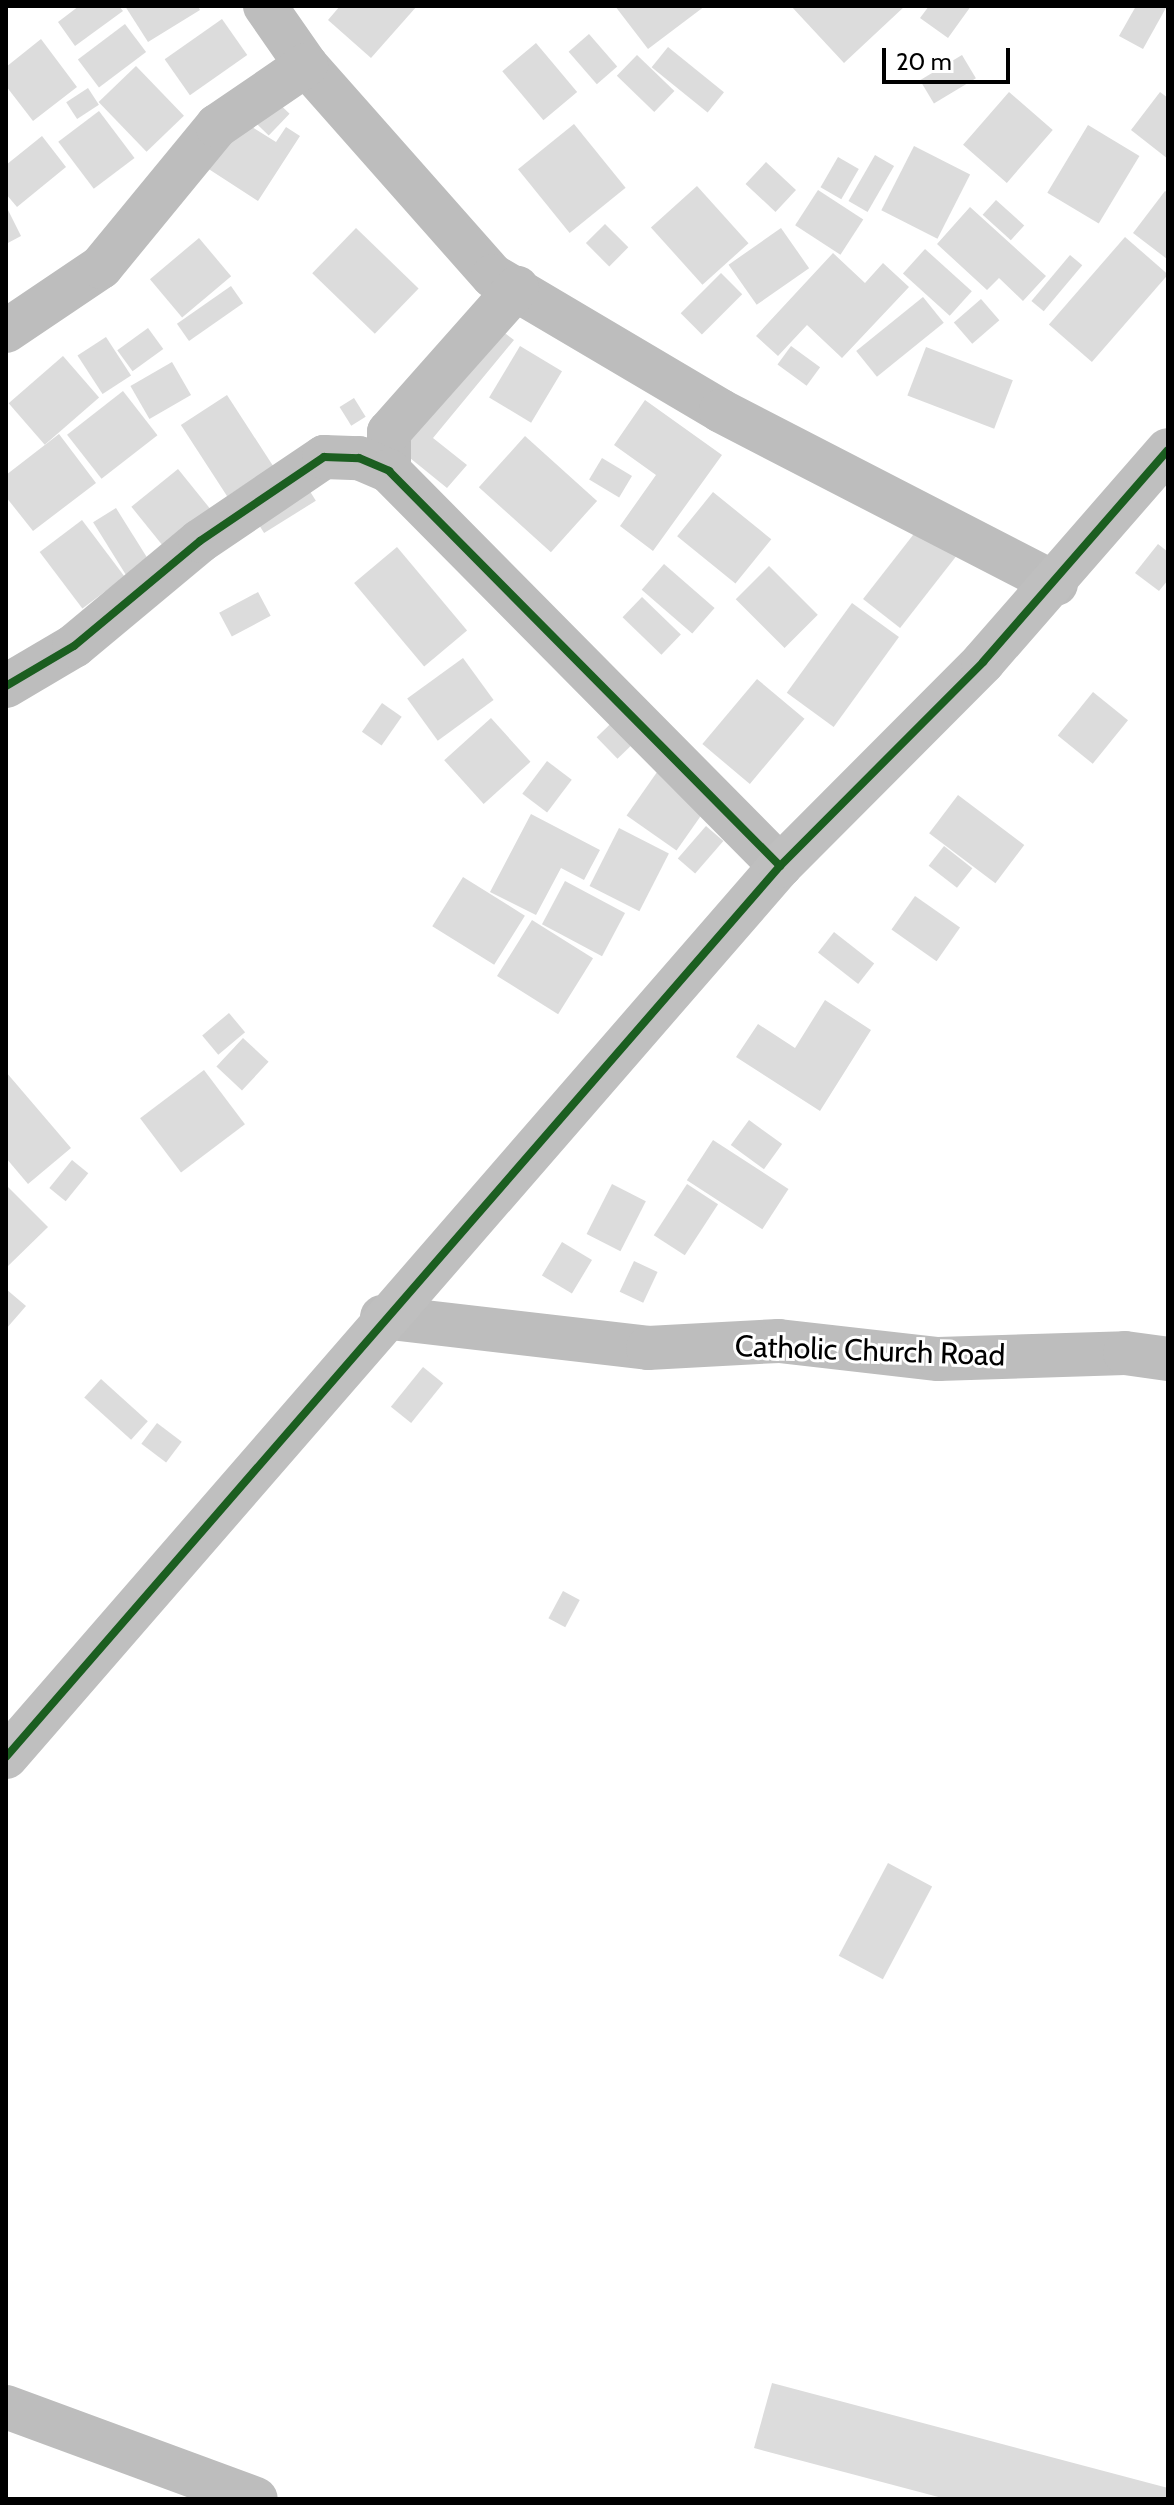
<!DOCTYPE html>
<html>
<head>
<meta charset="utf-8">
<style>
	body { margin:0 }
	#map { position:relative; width:1174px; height:2505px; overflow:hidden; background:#fff; font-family:Cabin,sans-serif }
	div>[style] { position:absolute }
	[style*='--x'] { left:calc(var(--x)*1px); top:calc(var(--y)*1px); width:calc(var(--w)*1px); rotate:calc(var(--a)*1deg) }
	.building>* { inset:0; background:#dcdcdc; transform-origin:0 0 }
	.street>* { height:44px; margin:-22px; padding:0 22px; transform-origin:22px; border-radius:22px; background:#bdbdbd }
	.secondary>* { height:44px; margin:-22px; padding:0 22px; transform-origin:22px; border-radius:22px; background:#bfbfbf }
	.cycleway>* { height:8px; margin:-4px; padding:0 4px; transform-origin:4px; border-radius:4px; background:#1b5e20 }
	span { translate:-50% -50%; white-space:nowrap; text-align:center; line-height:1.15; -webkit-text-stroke:6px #fff; paint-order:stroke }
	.street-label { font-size:30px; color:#000 }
	.frame { position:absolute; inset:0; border:8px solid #000; pointer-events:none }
	.scale { position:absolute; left:882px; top:48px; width:128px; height:36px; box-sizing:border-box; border:4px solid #000; border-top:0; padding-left:10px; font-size:24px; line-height:28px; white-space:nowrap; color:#000; -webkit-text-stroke:6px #fff; paint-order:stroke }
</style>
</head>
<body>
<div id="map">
	<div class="building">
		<i style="clip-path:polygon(79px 6px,119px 6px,123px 11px,75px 46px,58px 22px)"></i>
		<i style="clip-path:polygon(125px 6px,198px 6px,200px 10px,148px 42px)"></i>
		<i style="clip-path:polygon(340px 6px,417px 6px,371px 58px,328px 20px)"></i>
		<i style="clip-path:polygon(615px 6px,705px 6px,648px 49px)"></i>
		<i style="clip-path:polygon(791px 6px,905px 6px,844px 63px)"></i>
		<i style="clip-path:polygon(929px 6px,971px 6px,948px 38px,920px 18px)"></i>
		<i style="clip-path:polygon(1136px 6px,1167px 6px,1143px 49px,1119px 36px)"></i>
		<i style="left:222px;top:19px;width:44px;height:70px;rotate:55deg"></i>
		<i style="left:125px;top:24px;width:35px;height:59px;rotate:53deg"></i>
		<i style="left:589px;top:34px;width:43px;height:27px;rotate:49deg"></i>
		<i style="clip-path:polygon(41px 39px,77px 87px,33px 121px,6px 86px,6px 67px)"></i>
		<i style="left:536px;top:43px;width:64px;height:44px;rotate:50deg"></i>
		<i style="left:668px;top:47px;width:72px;height:26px;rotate:39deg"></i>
		<i style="left:637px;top:55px;width:52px;height:29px;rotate:44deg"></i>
		<i style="left:962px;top:55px;width:27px;height:49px;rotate:59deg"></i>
		<i style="left:136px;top:66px;width:69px;height:52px;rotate:46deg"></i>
		<i style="left:88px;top:88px;width:20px;height:26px;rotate:57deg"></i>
		<i style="left:1009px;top:92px;width:58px;height:70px;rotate:41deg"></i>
		<i style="clip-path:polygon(1160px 92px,1168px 98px,1168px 159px,1131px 130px)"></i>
		<i style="left:268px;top:93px;width:30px;height:30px;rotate:44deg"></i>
		<i style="left:99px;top:111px;width:59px;height:51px;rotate:53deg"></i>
		<i style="clip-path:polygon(236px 117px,276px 142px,286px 127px,300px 136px,258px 201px,204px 166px)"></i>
		<i style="left:574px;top:124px;width:82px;height:72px;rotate:51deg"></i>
		<i style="left:1088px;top:125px;width:60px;height:79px;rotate:31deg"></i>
		<i style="clip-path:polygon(42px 136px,66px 167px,17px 207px,6px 194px,6px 165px)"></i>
		<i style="left:914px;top:146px;width:63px;height:72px;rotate:27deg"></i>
		<i style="left:875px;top:155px;width:22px;height:53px;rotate:30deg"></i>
		<i style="left:838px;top:157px;width:24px;height:35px;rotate:30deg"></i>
		<i style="left:766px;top:162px;width:41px;height:30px;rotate:43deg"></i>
		<i style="left:697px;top:186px;width:77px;height:62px;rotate:48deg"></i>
		<i style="left:818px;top:190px;width:54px;height:42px;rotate:33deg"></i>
		<i style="clip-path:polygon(1165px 191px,1168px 193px,1167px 259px,1133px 233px)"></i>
		<i style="left:996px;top:200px;width:38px;height:20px;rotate:42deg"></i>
		<i style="clip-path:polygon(6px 206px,21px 236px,6px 244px)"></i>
		<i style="clip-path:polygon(970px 207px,1046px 276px,1023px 301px,999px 278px,987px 290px,937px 244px)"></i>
		<i style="left:605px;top:224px;width:33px;height:27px;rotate:45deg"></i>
		<i style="left:356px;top:228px;width:87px;height:63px;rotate:44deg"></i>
		<i style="left:781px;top:228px;width:49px;height:64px;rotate:55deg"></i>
		<i style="left:1125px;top:237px;width:57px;height:116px;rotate:41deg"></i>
		<i style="left:199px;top:238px;width:50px;height:64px;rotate:50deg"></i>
		<i style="left:925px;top:249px;width:63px;height:33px;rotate:42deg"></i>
		<i style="clip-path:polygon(833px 253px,865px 283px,883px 263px,909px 287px,842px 358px,807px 325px,778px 356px,756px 336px)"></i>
		<i style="left:1070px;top:255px;width:16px;height:60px;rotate:40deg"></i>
		<i style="left:721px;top:273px;width:30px;height:57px;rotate:45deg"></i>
		<i style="left:231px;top:286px;width:21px;height:66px;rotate:55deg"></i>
		<i style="left:923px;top:297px;width:33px;height:86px;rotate:51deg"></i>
		<i style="left:981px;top:299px;width:28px;height:36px;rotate:49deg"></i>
		<i style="clip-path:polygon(493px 324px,514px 340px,433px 438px,467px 465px,447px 488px,394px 445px)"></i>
		<i style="left:148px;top:328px;width:26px;height:38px;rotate:54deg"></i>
		<i style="left:106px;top:337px;width:46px;height:34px;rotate:57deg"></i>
		<i style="left:520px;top:346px;width:49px;height:60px;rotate:31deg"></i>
		<i style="left:791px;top:346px;width:36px;height:23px;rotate:36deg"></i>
		<i style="left:926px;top:347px;width:93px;height:52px;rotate:21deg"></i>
		<i style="left:63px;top:356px;width:55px;height:72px;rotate:49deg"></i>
		<i style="left:172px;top:362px;width:38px;height:48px;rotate:60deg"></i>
		<i style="left:123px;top:391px;width:56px;height:71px;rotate:52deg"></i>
		<i style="left:227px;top:395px;width:85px;height:55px;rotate:57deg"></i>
		<i style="left:354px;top:398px;width:22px;height:17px;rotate:58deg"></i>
		<i style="clip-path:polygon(645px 400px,722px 455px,653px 551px,620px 526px,656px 475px,614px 445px)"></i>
		<i style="clip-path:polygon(59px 434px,96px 483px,33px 531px,6px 497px,6px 475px)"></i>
		<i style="left:525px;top:436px;width:97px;height:69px;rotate:42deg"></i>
		<i style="left:602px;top:458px;width:35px;height:25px;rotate:31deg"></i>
		<i style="left:178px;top:469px;width:51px;height:60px;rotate:51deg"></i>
		<i style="left:301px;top:477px;width:28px;height:61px;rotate:58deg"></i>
		<i style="left:713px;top:492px;width:75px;height:57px;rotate:39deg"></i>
		<i style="left:116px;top:508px;width:65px;height:27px;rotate:58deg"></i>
		<i style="left:82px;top:520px;width:71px;height:53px;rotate:53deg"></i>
		<i style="left:924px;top:521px;width:47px;height:99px;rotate:38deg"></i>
		<i style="clip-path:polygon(1158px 544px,1168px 552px,1168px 580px,1159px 591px,1135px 573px)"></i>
		<i style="left:397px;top:547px;width:109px;height:56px;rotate:50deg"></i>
		<i style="left:664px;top:564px;width:67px;height:34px;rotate:41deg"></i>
		<i style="left:769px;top:566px;width:69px;height:47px;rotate:45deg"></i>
		<i style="left:258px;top:592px;width:27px;height:44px;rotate:62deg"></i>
		<i style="left:642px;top:597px;width:54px;height:28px;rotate:44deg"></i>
		<i style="left:852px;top:603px;width:58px;height:111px;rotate:36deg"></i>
		<i style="left:463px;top:658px;width:52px;height:69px;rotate:54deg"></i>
		<i style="left:757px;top:679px;width:62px;height:85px;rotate:40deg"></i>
		<i style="left:1093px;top:692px;width:45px;height:56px;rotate:39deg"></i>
		<i style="left:382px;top:703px;width:24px;height:35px;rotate:35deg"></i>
		<i style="left:629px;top:706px;width:30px;height:45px;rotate:46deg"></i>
		<i style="left:491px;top:718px;width:59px;height:63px;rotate:48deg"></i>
		<i style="left:669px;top:755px;width:61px;height:74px;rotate:35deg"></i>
		<i style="left:547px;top:761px;width:31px;height:41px;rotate:37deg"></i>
		<i style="left:958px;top:795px;width:83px;height:48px;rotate:37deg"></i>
		<i style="clip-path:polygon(531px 814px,600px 850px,584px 880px,561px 868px,536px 915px,490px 892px)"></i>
		<i style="left:706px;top:826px;width:23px;height:43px;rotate:41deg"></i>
		<i style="left:619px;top:828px;width:56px;height:65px;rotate:27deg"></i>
		<i style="left:944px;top:846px;width:36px;height:25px;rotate:38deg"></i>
		<i style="left:463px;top:877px;width:73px;height:58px;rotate:32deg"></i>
		<i style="left:565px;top:881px;width:68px;height:49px;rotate:28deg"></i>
		<i style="left:915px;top:896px;width:55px;height:41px;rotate:35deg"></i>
		<i style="left:532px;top:920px;width:72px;height:66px;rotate:32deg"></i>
		<i style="left:834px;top:932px;width:51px;height:26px;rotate:38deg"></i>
		<i style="clip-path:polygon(825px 1000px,871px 1030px,820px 1111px,736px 1057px,758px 1024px,795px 1048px)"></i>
		<i style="left:229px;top:1013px;width:25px;height:35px;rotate:50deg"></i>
		<i style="left:243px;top:1038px;width:35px;height:39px;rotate:43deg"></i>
		<i style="left:204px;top:1070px;width:68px;height:80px;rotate:53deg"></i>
		<i style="clip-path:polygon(6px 1072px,71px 1148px,28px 1184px,6px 1158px)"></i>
		<i style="left:749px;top:1120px;width:41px;height:31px;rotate:36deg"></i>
		<i style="left:713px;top:1140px;width:90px;height:48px;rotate:33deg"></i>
		<i style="left:72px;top:1160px;width:21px;height:36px;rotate:39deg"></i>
		<i style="left:612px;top:1184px;width:38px;height:56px;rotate:27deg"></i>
		<i style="left:687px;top:1184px;width:37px;height:61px;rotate:33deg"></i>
		<i style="clip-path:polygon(6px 1185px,48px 1227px,6px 1268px)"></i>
		<i style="left:562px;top:1242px;width:35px;height:39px;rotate:31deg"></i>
		<i style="left:634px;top:1261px;width:26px;height:34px;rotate:25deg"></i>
		<i style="clip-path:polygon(6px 1289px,26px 1306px,6px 1329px)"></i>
		<i style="left:423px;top:1367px;width:26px;height:51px;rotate:39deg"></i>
		<i style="left:101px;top:1379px;width:63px;height:25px;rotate:42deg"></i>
		<i style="left:157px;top:1423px;width:31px;height:26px;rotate:37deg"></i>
		<i style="left:563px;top:1591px;width:19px;height:31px;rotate:28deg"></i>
		<i style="left:888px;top:1863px;width:50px;height:105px;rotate:28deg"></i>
		<i style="clip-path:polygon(772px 2383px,1168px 2488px,1168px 2499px,946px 2499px,754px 2448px)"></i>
	</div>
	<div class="street">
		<i style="--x:265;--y:6;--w:72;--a:55.2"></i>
		<i style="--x:306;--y:65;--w:282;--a:48.5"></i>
		<i style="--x:493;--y:276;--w:265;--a:30.6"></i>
		<i style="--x:721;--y:411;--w:377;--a:27.3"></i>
		<i style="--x:6;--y:331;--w:115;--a:-34"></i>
		<i style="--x:101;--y:267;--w:183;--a:-50.6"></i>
		<i style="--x:217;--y:126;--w:108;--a:-34.4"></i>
		<i style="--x:389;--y:471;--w:39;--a:-90"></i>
		<i style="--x:389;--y:432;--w:193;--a:-48.4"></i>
		<i style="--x:6;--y:686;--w:79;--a:-30.5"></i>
		<i style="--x:74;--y:646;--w:164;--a:-39.8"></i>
		<i style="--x:200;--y:541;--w:150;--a:-34.1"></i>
		<i style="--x:324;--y:457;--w:35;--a:2"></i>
		<i style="--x:359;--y:458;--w:33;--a:23"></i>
		<i style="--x:389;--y:471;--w:556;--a:45.29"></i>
		<i style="--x:382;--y:1317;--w:268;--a:6.6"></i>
		<i style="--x:648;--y:1348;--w:131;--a:-3.1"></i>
		<i style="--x:779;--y:1341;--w:160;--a:6.5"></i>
		<i style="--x:938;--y:1359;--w:187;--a:-1.8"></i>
		<i style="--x:1125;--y:1353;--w:43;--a:7.9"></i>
		<i style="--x:6;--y:2407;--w:266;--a:20.2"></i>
	</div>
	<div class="secondary">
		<i style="--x:6;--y:1757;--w:1180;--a:-49.02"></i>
		<i style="--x:780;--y:866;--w:288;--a:-45.1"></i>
		<i style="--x:983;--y:662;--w:281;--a:-48.9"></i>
	</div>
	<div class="cycleway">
		<i style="--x:6;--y:686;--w:79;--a:-30.5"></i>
		<i style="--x:74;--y:646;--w:164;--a:-39.8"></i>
		<i style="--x:200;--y:541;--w:150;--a:-34.1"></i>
		<i style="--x:324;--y:457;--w:35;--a:2"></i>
		<i style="--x:359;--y:458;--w:33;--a:23"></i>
		<i style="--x:389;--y:471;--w:556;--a:45.29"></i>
		<i style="--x:6;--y:1757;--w:1180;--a:-49.02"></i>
		<i style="--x:780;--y:866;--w:288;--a:-45.1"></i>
		<i style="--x:983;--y:662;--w:281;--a:-48.9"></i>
	</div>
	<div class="street-label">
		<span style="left:870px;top:1351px;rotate:2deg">Catholic Church Road</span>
	</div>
	<div class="frame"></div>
	<div class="scale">20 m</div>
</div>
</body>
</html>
